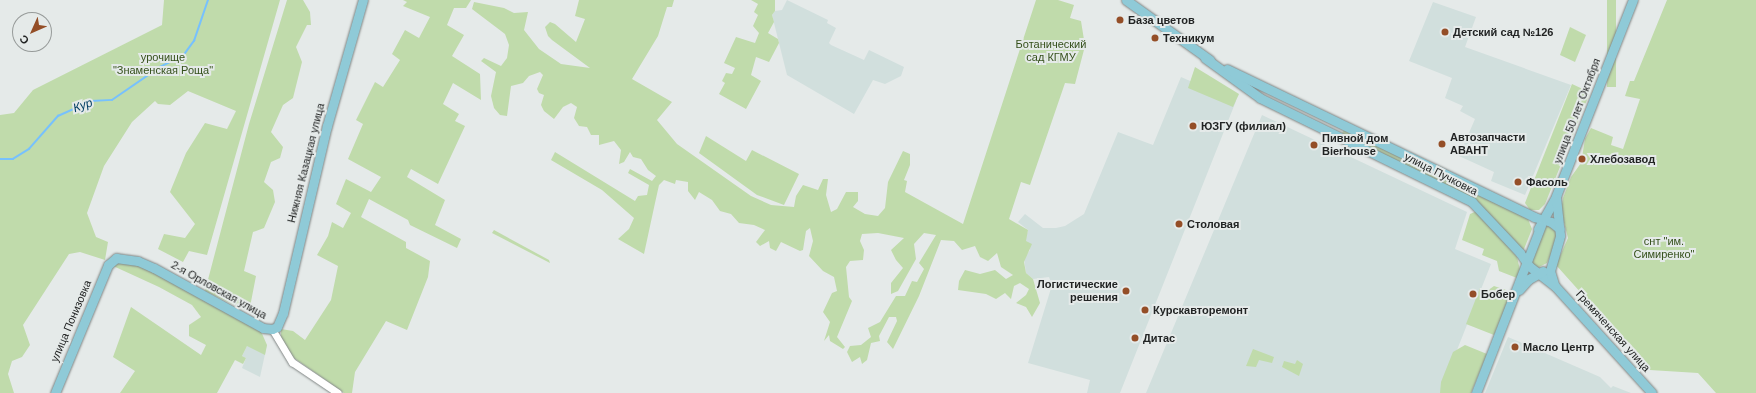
<!DOCTYPE html>
<html>
<head>
<meta charset="utf-8">
<style>
	body { margin:0 }
	#map { position:relative; width:1756px; height:393px; overflow:hidden; background:#e5eae9; font-family:Arial,sans-serif }
	div>[style] { position:absolute }
	[style*='--x'] { left:calc(var(--x)*1px); top:calc(var(--y)*1px); width:calc(var(--w)*1px); rotate:calc(var(--a)*1deg) }
	.built>* { inset:0; background:#d1dfdd }
	.green>* { inset:0; background:#c0dbab; transform-origin:0 0 }
	.stream>* { height:1.5px; margin:-0.75px; padding:0 0.75px; transform-origin:0.75px; border-radius:0.75px; background:#77c1fd }
	.roads { filter:drop-shadow(0 0 1px #828786) drop-shadow(0 0 1px #828786) }
	.minor>* { height:7px; margin:-3.5px; padding:0 3.5px; transform-origin:3.5px; border-radius:3.5px; background:#fff }
	.major>* { height:9px; margin:-4.5px; padding:0 4.5px; transform-origin:4.5px; border-radius:4.5px; background:#8fcad7 }
	.dots>* { width:11px; height:11px; translate:-50% -50%; box-sizing:border-box; border:2px solid #e5eae9; border-radius:50% }
	span { translate:-50% -50%; white-space:nowrap; text-align:center; line-height:1.15; -webkit-text-stroke:4px #e5eae9; paint-order:stroke }
	.poi-label { font-size:11px; color:#222424; font-weight:700 }
	.left { translate:0 -50%; text-align:left }
	.right { translate:-100% -50%; text-align:right }
	.park-label { font-size:11px; color:#35501b }
	.street-label { font-size:11px; color:#222424 }
	.water-label { font-size:12px; color:#023e64; font-style:italic }
	.north { position:absolute; left:12px; top:12px; width:40px; height:40px; box-sizing:border-box; background:#e5eae9; border:1px solid #979b9a; border-radius:50%; rotate:225deg; font-size:11px; font-weight:700; line-height:16px; text-align:center; color:#222424 }
	.north::after { content:''; display:block; margin:auto; width:14px; height:18px; background:#944e27; clip-path:polygon(50% 0,100% 100%,50% 72%,0 100%) }
</style>
</head>
<body>
<div id="map">
	<div class="built">
		<i style="clip-path:polygon(787px 0,828px 20px,827px 23px,836px 28px,829px 43px,831px 45px,864px 60px,869px 50px,904px 67px,901px 76px,885px 84px,873px 80px,854px 114px,787px 75px,772px 15px,775px 11px,782px 10px)"></i>
		<i style="clip-path:polygon(1433px 2px,1476px 17px,1465px 47px,1571px 85px,1525px 195px,1491px 181px,1494px 172px,1459px 156px,1475px 119px,1460px 111px,1463px 106px,1445px 98px,1452px 78px,1409px 61px)"></i>
		<i style="clip-path:polygon(1181px 77px,1236px 101px,1120px 393px,1087px 393px,1090px 380px,1028px 363px,1052px 285px,1049px 277px,1033px 279px,1026px 273px,1024px 258px,1030px 250px,1025px 241px,1028px 230px,1018px 222px,1025px 214px,1043px 228px,1056px 228px,1065px 226px,1084px 214px,1118px 132px,1153px 145px)"></i>
		<i style="clip-path:polygon(1262px 115px,1467px 212px,1455px 249px,1491px 264px,1440px 393px,1146px 393px)"></i>
		<i style="clip-path:polygon(1508px 337px,1600px 377px,1611px 388px,1613px 386px,1631px 393px,1485px 393px)"></i>
		<i style="clip-path:polygon(251px 338px,267px 345px,260px 377px,242px 368px,246px 358px,242px 356px)"></i>
	</div>
	<div class="green">
		<i style="clip-path:polygon(164px 0,280px 0,207px 255px,189px 251px,183px 262px,158px 249px,164px 234px,185px 238px,195px 224px,170px 192px,186px 153px,205px 123px,227px 129px,236px 111px,188px 91px,170px 105px,158px 104px,155px 101px,132px 122px,104px 166px,87px 213px,96px 237px,108px 242px,105px 260px,80px 252px,69px 254px,23px 325px,30px 345px,22px 357px,12px 361px,8px 374px,14px 393px,0 393px,0 115px,14px 113px,33px 90px,162px 25px)"></i>
		<i style="clip-path:polygon(287px 0,303px 0,310px 12px,311px 25px,307px 25px,296px 47px,302px 62px,293px 98px,283px 105px,271px 132px,283px 147px,280px 158px,271px 162px,264px 182px,273px 190px,275px 202px,264px 228px,253px 232px,244px 271px,256px 276px,249px 312px,205px 291px,249px 124px)"></i>
		<i style="clip-path:polygon(403px 0,471px 0,466px 8px,454px 8px,447px 25px,464px 35px,452px 56px,480px 74px,481px 100px,453px 83px,443px 104px,459px 114px,455px 121px,465px 126px,438px 184px,411px 169px,407px 177px,445px 200px,435px 225px,461px 239px,457px 248px,410px 225px,408px 220px,369px 199px,361px 217px,406px 242px,406px 248px,430px 261px,428px 277px,407px 330px,386px 321px,355px 372px,352px 393px,344px 393px,294px 358px,281px 343px,281px 329px,293px 331px,305px 340px,331px 300px,338px 266px,317px 255px,328px 236px,332px 222px,343px 228px,351px 213px,336px 204px,346px 179px,371px 192px,381px 177px,348px 159px,363px 124px,356px 120px,375px 82px,383px 87px,400px 60px,392px 54px,405px 30px,419px 38px,430px 17px,403px 6px,407px 2px)"></i>
		<i style="clip-path:polygon(579px 0,674px 0,672px 7px,667px 7px,658px 36px,632px 79px,672px 102px,657px 120px,677px 144px,751px 196px,771px 205px,794px 207px,796px 196px,803px 185px,818px 190px,823px 179px,828px 179px,826px 195px,831px 212px,837px 209px,846px 192px,858px 192px,858px 201px,853px 207px,865px 214px,878px 216px,885px 208px,888px 182px,903px 151px,910px 154px,910px 165px,904px 180px,907px 181px,905px 192px,963px 224px,1036px 0,1058px 0,1074px 5px,1070px 18px,1081px 21px,1085px 46px,1075px 84px,1065px 83px,1030px 185px,1021px 182px,1009px 219px,1028px 230px,1026px 241px,1032px 244px,1024px 262px,1026px 273px,1033px 279px,1040px 303px,1032px 317px,1026px 307px,1016px 303px,1026px 295px,1029px 289px,1020px 283px,1014px 286px,1011px 299px,1005px 293px,996px 299px,986px 294px,958px 290px,959px 281px,965px 270px,980px 274px,995px 270px,1006px 279px,1013px 275px,1001px 267px,997px 253px,988px 261px,980px 257px,975px 246px,962px 250px,954px 241px,941px 240px,919px 296px,893px 349px,887px 342px,897px 321px,896px 317px,889px 317px,879px 336px,880px 341px,871px 343px,867px 360px,862px 364px,860px 357px,852px 362px,847px 352px,850px 346px,861px 345px,871px 337px,868px 328px,880px 322px,896px 296px,905px 296px,912px 281px,917px 282px,924px 269px,919px 263px,936px 235px,924px 233px,914px 244px,916px 259px,898px 291px,891px 294px,891px 283px,903px 268px,896px 260px,891px 250px,904px 238px,878px 233px,862px 234px,860px 241px,864px 250px,863px 260px,850px 261px,846px 267px,849px 297px,852px 301px,837px 337px,845px 347px,843px 349px,830px 341px,829px 335px,824px 341px,830px 322px,823px 312px,832px 293px,837px 291px,834px 277px,823px 271px,809px 256px,813px 241px,810px 228px,806px 231px,803px 250px,800px 251px,781px 242px,776px 251px,770px 248px,769px 241px,760px 246px,756px 242px,765px 230px,754px 225px,739px 223px,731px 214px,720px 211px,712px 200px,699px 192px,695px 200px,688px 191px,688px 182px,676px 180px,675px 184px,664px 180px,659px 185px,655px 203px,644px 254px,618px 239px,629px 229px,634px 218px,602px 190px,551px 160px,555px 152px,635px 201px,638px 196px,647px 195px,649px 185px,628px 173px,630px 169px,652px 181px,656px 176px,648px 170px,641px 159px,633px 157px,630px 152px,624px 162px,619px 164px,621px 150px,614px 141px,599px 145px,599px 135px,591px 135px,587px 127px,579px 126px,574px 118px,577px 107px,571px 103px,563px 107px,554px 119px,544px 111px,541px 105px,544px 95px,539px 93px,537px 89px,543px 75px,540px 72px,529px 76px,523px 83px,511px 86px,507px 116px,500px 115px,494px 108px,491px 96px,496px 72px,481px 61px,484px 58px,501px 66px,507px 58px,509px 45px,505px 34px,472px 9px,474px 2px,504px 8px,514px 13px,528px 12px,524px 30px,539px 49px,561px 64px,590px 68px,552px 40px,548px 36px,545px 27px,550px 22px,555px 24px,576px 42px,585px 19px,575px 16px)"></i>
		<i style="clip-path:polygon(751px 0,775px 0,775px 11px,772px 15px,774px 22px,768px 33px,778px 39px,779px 43px,769px 62px,756px 57px,751px 75px,761px 81px,746px 109px,719px 94px,725px 83px,722px 81px,726px 73px,732px 74px,735px 68px,724px 63px,736px 37px,755px 43px,759px 33px,753px 26px,758px 15px,754px 12px,758px 4px)"></i>
		<i style="left:1607px;top:0;width:9px;height:87px"></i>
		<i style="clip-path:polygon(1667px 0,1756px 0,1756px 393px,1716px 393px,1698px 373px,1650px 370px,1556px 265px,1568px 238px,1561px 211px,1563px 198px,1571px 177px,1581px 163px,1585px 139px,1591px 128px,1613px 137px,1611px 145px,1623px 149px,1640px 99px,1625px 96px,1630px 81px,1634px 81px)"></i>
		<i style="clip-path:polygon(1570px 27px,1586px 35px,1575px 62px,1560px 55px)"></i>
		<i style="clip-path:polygon(1195px 67px,1239px 94px,1233px 107px,1188px 88px)"></i>
		<i style="clip-path:polygon(1572px 84px,1585px 90px,1589px 95px,1545px 204px,1539px 210px,1530px 210px,1525px 203px)"></i>
		<i style="clip-path:polygon(1344px 130px,1528px 219px,1532px 229px,1524px 249px,1522px 251px,1485px 210px,1342px 133px)"></i>
		<i style="clip-path:polygon(706px 136px,746px 161px,752px 150px,799px 174px,784px 205px,757px 195px,699px 153px)"></i>
		<i style="clip-path:polygon(1477px 211px,1517px 257px,1520px 270px,1517px 278px,1499px 271px,1497px 261px,1482px 255px,1484px 249px,1462px 240px,1470px 214px)"></i>
		<i style="clip-path:polygon(1548px 226px,1554px 229px,1558px 238px,1547px 263px,1537px 268px,1532px 264px,1530px 257px,1543px 227px)"></i>
		<i style="clip-path:polygon(494px 230px,549px 260px,550px 263px,492px 233px)"></i>
		<i style="clip-path:polygon(116px 261px,138px 264px,260px 329px,267px 345px,265px 355px,247px 346px,242px 356px,246px 358px,243px 364px,235px 360px,217px 393px,120px 393px,135px 371px,113px 357px,131px 307px,201px 355px,206px 345px,189px 336px,189px 325px,201px 317px,192px 305px,159px 287px,111px 265px)"></i>
		<i style="clip-path:polygon(1494px 286px,1512px 292px,1494px 335px,1466px 324px,1480px 288px,1487px 291px)"></i>
		<i style="clip-path:polygon(1465px 345px,1487px 354px,1471px 393px,1440px 393px,1441px 382px,1453px 352px)"></i>
		<i style="clip-path:polygon(1253px 349px,1274px 357px,1272px 363px,1259px 360px,1256px 367px,1246px 366px)"></i>
		<i style="clip-path:polygon(1297px 360px,1303px 364px,1299px 376px,1282px 367px,1284px 361px,1295px 364px)"></i>
	</div>
	<div class="stream">
		<i style="--x:0;--y:159;--w:13;--a:0"></i>
		<i style="--x:13;--y:159;--w:19;--a:-32"></i>
		<i style="--x:29;--y:149;--w:44;--a:-48.7"></i>
		<i style="--x:58;--y:116;--w:36;--a:-24"></i>
		<i style="--x:91;--y:101;--w:21;--a:-3"></i>
		<i style="--x:112;--y:100;--w:58;--a:-34.5"></i>
		<i style="--x:160;--y:67;--w:25;--a:-26"></i>
		<i style="--x:183;--y:56;--w:19;--a:-54"></i>
		<i style="--x:194;--y:41;--w:43;--a:-71.1"></i>
	</div>
	<div class="roads">
		<div class="minor">
			<i style="--x:272;--y:329;--w:39;--a:59"></i>
			<i style="--x:292;--y:362;--w:55;--a:34"></i>
		</div>
		<div class="major">
			<i style="--x:1126;--y:0;--w:103;--a:35.5"></i>
			<i style="--x:1205;--y:58;--w:68;--a:36"></i>
			<i style="--x:1260;--y:98;--w:236;--a:26.1"></i>
			<i style="--x:1472;--y:202;--w:70;--a:46.7"></i>
			<i style="--x:1520;--y:253;--w:16;--a:55"></i>
			<i style="--x:1529;--y:266;--w:33;--a:38"></i>
			<i style="--x:1555;--y:286;--w:144;--a:47.8"></i>
			<i style="--x:1227;--y:69;--w:341;--a:25.7"></i>
			<i style="--x:1534;--y:217;--w:18;--a:16"></i>
			<i style="--x:1551;--y:222;--w:11;--a:38"></i>
			<i style="--x:1538;--y:229;--w:38;--a:-61"></i>
			<i style="--x:1556;--y:196;--w:211;--a:-68.6"></i>
			<i style="--x:1554;--y:284;--w:14;--a:-107"></i>
			<i style="--x:1550;--y:271;--w:37;--a:-74"></i>
			<i style="--x:1560;--y:235;--w:37;--a:-96"></i>
			<i style="--x:1519;--y:290;--w:15;--a:-48"></i>
			<i style="--x:1529;--y:279;--w:16;--a:-30"></i>
			<i style="--x:55;--y:393;--w:139;--a:-67.5"></i>
			<i style="--x:108;--y:265;--w:11;--a:-41"></i>
			<i style="--x:116;--y:258;--w:22;--a:8"></i>
			<i style="--x:138;--y:261;--w:17;--a:24"></i>
			<i style="--x:154;--y:268;--w:124;--a:28.8"></i>
			<i style="--x:263;--y:328;--w:9;--a:6"></i>
			<i style="--x:272;--y:329;--w:5;--a:-22"></i>
			<i style="--x:277;--y:327;--w:15;--a:-67"></i>
			<i style="--x:283;--y:313;--w:192;--a:-76.8"></i>
			<i style="--x:327;--y:126;--w:131;--a:-74.1"></i>
			<i style="--x:1476;--y:393;--w:180;--a:-68.8"></i>
		</div>
	</div>
	<div class="dots">
		<i style="left:1120px;top:20px;background:#944e27"></i>
		<i style="left:1445px;top:32px;background:#944e27"></i>
		<i style="left:1155px;top:38px;background:#944e27"></i>
		<i style="left:1193px;top:126px;background:#944e27"></i>
		<i style="left:1442px;top:144px;background:#944e27"></i>
		<i style="left:1314px;top:145px;background:#944e27"></i>
		<i style="left:1582px;top:159px;background:#944e27"></i>
		<i style="left:1518px;top:182px;background:#944e27"></i>
		<i style="left:1179px;top:224px;background:#944e27"></i>
		<i style="left:1126px;top:291px;background:#944e27"></i>
		<i style="left:1473px;top:294px;background:#944e27"></i>
		<i style="left:1145px;top:310px;background:#944e27"></i>
		<i style="left:1135px;top:338px;background:#944e27"></i>
		<i style="left:1515px;top:347px;background:#944e27"></i>
	</div>
	<div class="poi-label">
		<span class="left" style="left:1128px;top:20px">База цветов</span>
		<span class="left" style="left:1453px;top:32px">Детский сад №126</span>
		<span class="left" style="left:1163px;top:38px">Техникум</span>
		<span class="left" style="left:1201px;top:126px">ЮЗГУ (филиал)</span>
		<span class="left" style="left:1450px;top:144px">Автозапчасти<br>АВАНТ</span>
		<span class="left" style="left:1322px;top:145px">Пивной дом<br>Bierhouse</span>
		<span class="left" style="left:1590px;top:159px">Хлебозавод</span>
		<span class="left" style="left:1526px;top:182px">Фасоль</span>
		<span class="left" style="left:1187px;top:224px">Столовая</span>
		<span class="right" style="left:1118px;top:291px">Логистические<br>решения</span>
		<span class="left" style="left:1481px;top:294px">Бобер</span>
		<span class="left" style="left:1153px;top:310px">Курскавторемонт</span>
		<span class="left" style="left:1143px;top:338px">Дитас</span>
		<span class="left" style="left:1523px;top:347px">Масло Центр</span>
	</div>
	<div class="park-label">
		<span style="left:1051px;top:51px">Ботанический<br>сад КГМУ</span>
		<span style="left:163px;top:64px">урочище<br>"Знаменская Роща"</span>
		<span style="left:1664px;top:248px">снт "им.<br>Симиренко"</span>
	</div>
	<div class="street-label">
		<span style="left:1577px;top:111px;rotate:-69deg">улица 50 лет Октября</span>
		<span style="left:306px;top:163px;rotate:-76deg">Нижняя Казацкая улица</span>
		<span style="left:1441px;top:174px;rotate:27deg">улица Пучковка</span>
		<span style="left:219px;top:290px;rotate:29deg">2-я Орловская улица</span>
		<span style="left:71px;top:321px;rotate:-67deg">улица Понизовка</span>
		<span style="left:1613px;top:331px;rotate:48deg">Гремяченская улица</span>
	</div>
	<div class="water-label">
		<span style="left:83px;top:106px;rotate:-19deg">Кур</span>
	</div>
	<div class="north">С</div>
</div>
</body>
</html>
